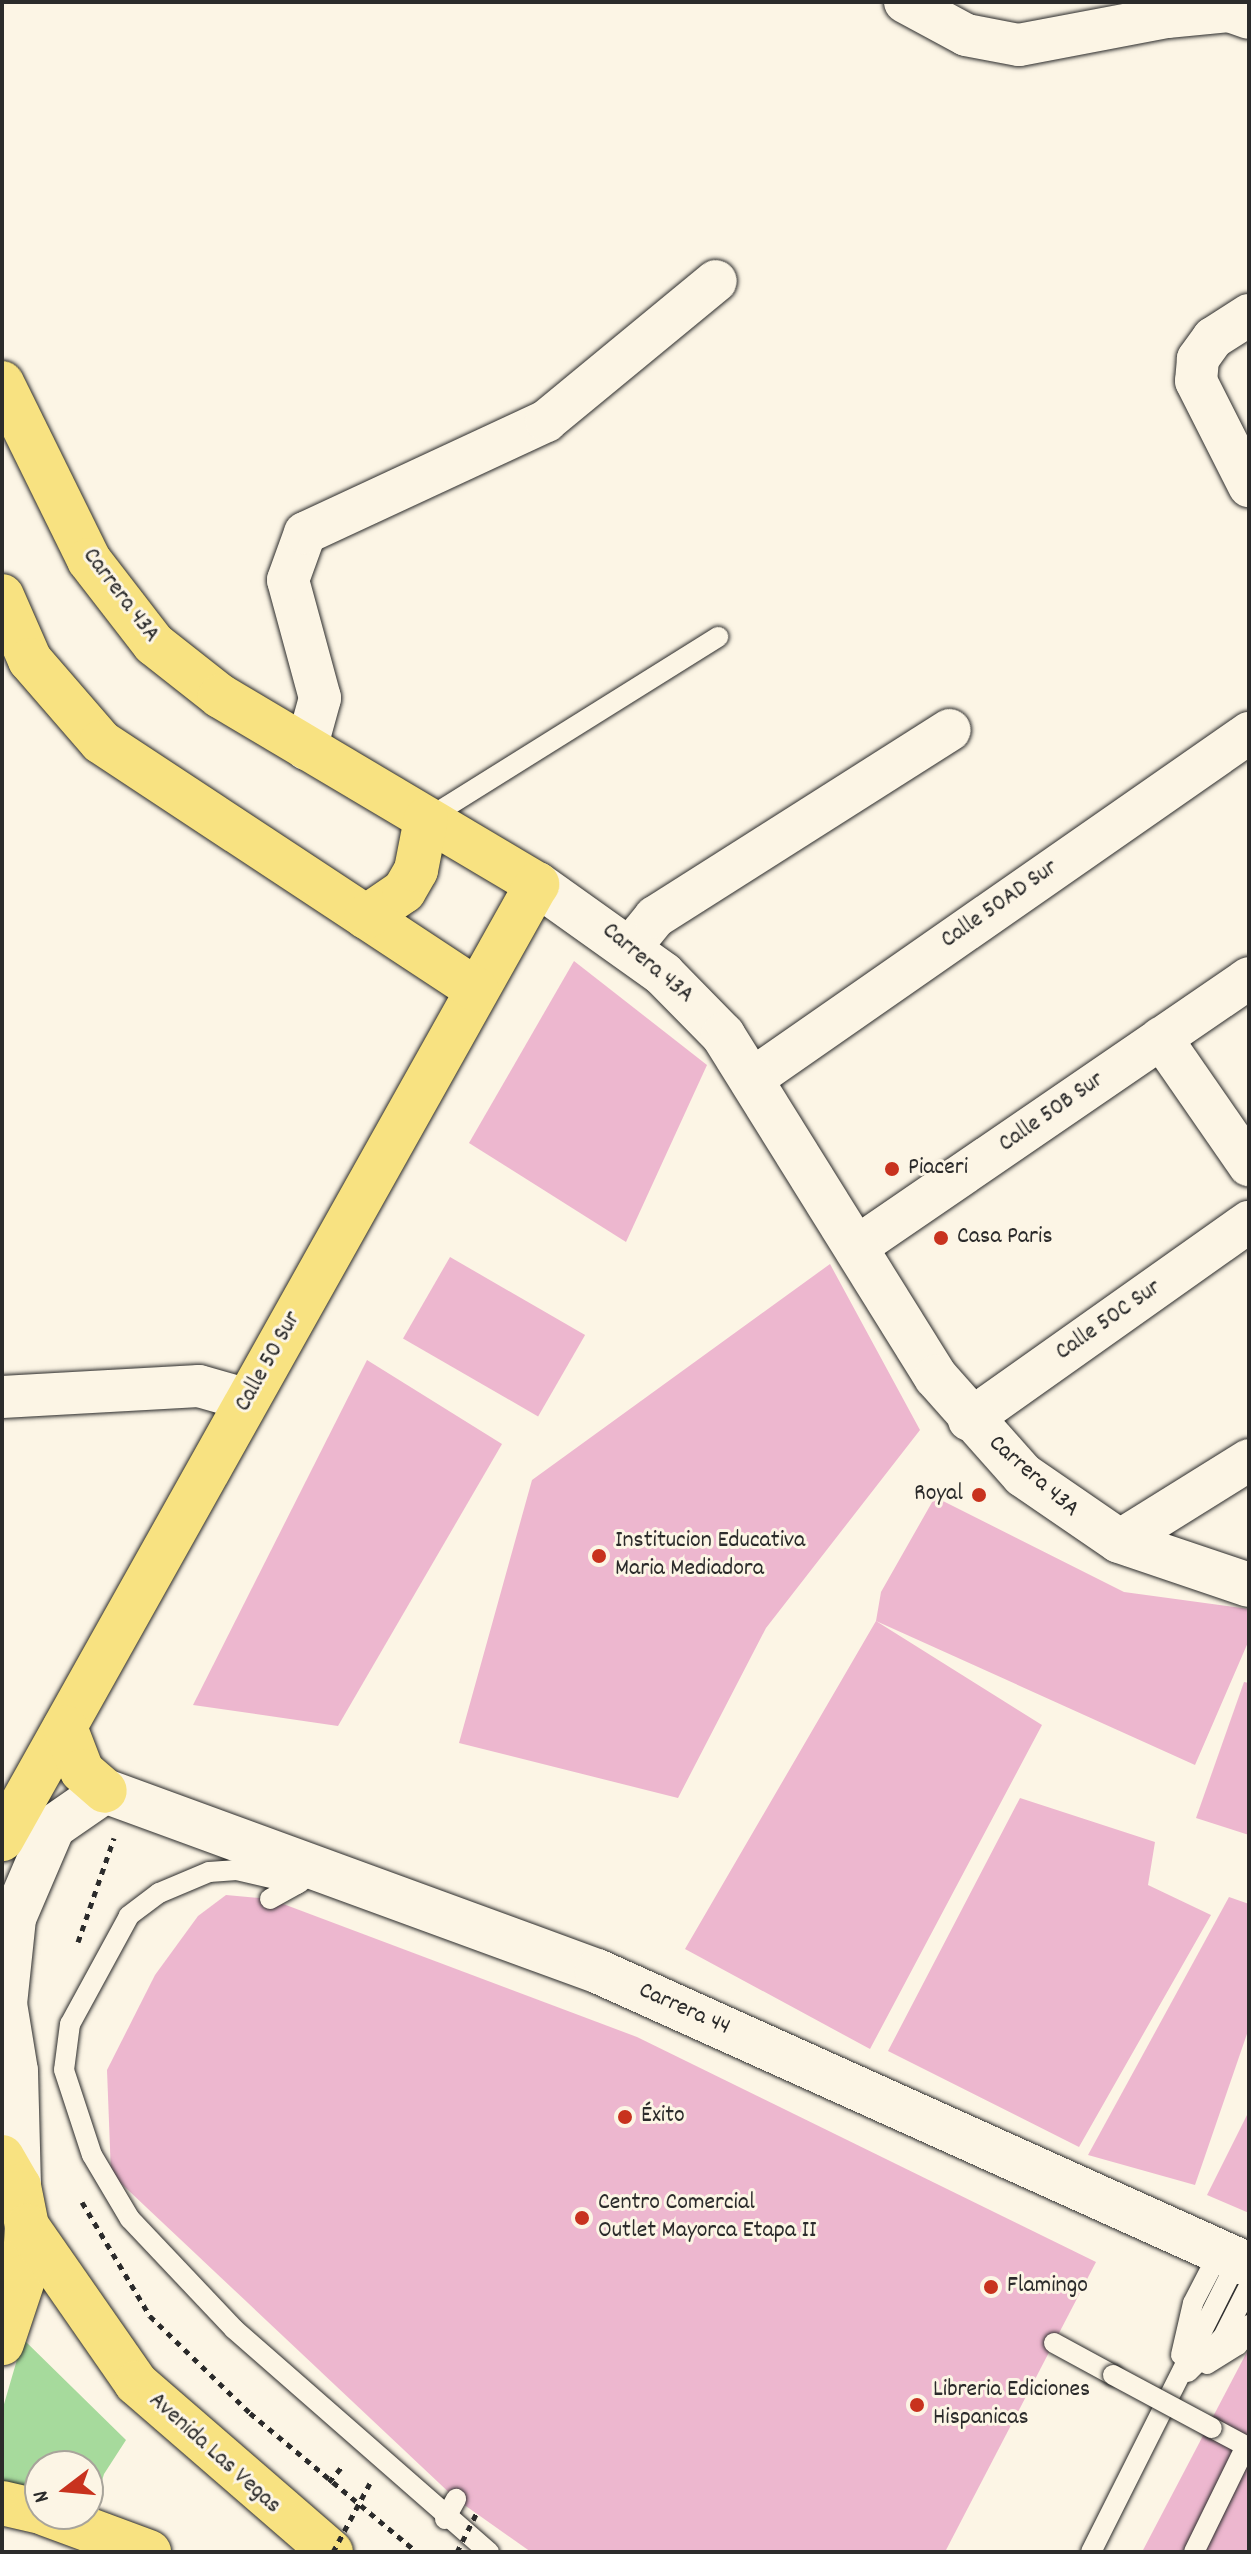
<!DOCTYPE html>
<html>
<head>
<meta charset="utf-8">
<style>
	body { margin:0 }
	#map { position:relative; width:1251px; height:2554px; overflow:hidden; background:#fcf5e5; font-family:Dekko,sans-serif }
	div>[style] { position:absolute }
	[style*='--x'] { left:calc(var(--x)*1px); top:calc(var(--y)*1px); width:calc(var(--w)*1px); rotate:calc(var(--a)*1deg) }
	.green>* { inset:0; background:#a6da9c }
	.building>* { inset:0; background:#edb7cf; transform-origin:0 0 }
	.path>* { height:5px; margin-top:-2.5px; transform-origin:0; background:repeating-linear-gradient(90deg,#2b2b2b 0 6px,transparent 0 12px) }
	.roads { filter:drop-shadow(0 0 2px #2b2b2b) drop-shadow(0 0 2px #2b2b2b) }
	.lane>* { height:20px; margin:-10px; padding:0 10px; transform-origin:10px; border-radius:10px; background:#fcf5e5 }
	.street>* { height:42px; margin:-21px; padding:0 21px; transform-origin:21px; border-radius:21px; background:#fcf5e5 }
	.secondary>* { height:44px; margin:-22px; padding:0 22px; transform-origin:22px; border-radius:22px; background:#fcf5e5 }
	.primary>* { height:44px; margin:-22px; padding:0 22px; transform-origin:22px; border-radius:22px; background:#f8e281 }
	.path-bridge>* { height:5px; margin-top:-2.5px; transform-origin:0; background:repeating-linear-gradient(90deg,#2b2b2b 0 6px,transparent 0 12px) }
	.bridges { filter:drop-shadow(0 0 2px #2b2b2b) drop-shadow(0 0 2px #2b2b2b) }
	.lane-bridge>* { height:20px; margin:-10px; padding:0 10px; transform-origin:10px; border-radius:10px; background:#fcf5e5 }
	.dots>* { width:22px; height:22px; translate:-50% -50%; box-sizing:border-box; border:4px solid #fcf5e5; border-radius:50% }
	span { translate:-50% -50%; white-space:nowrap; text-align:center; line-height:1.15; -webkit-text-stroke:6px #fcf5e5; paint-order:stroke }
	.street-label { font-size:24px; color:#2b2b2b }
	.poi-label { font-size:24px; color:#2b2b2b }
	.left { translate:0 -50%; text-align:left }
	.right { translate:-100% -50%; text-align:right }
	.frame { position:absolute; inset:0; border:4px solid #2b2b2b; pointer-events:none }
	.north { position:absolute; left:24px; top:2450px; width:80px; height:80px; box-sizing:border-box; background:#fcf5e5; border:2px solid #a8a49b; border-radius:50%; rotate:254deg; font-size:22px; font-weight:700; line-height:32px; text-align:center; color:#2b2b2b }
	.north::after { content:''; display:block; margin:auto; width:28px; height:36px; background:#c8321e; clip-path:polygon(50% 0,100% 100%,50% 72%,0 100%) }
</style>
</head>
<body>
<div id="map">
	<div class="green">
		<i style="clip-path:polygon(23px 2339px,126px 2440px,104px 2474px,92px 2513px,88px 2466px,40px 2466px,40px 2495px,2px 2486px,2px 2411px)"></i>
	</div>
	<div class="building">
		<i style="clip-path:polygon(574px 961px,707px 1065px,626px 1242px,469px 1143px)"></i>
		<i style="left:450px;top:1257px;width:156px;height:94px;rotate:30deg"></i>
		<i style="clip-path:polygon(830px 1264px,920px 1430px,766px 1628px,678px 1798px,459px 1743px,532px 1480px)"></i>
		<i style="clip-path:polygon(367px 1360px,502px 1444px,338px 1726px,193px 1705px)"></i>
		<i style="clip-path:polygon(935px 1497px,1124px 1592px,1249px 1609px,1249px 1640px,1195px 1765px,876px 1621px,1042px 1725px,870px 2049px,685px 1949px,876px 1621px,881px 1592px)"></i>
		<i style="clip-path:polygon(1244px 1682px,1249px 1683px,1249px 1835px,1196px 1818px)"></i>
		<i style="clip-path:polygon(1020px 1798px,1155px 1842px,1148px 1885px,1211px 1915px,1079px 2147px,888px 2051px)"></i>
		<i style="clip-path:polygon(226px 1895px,270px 1899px,637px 2037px,1096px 2262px,945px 2552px,531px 2552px,456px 2499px,111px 2174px,107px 2070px,155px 1975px,198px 1916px)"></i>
		<i style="clip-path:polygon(1229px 1897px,1249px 1904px,1249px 2028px,1195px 2185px,1088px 2155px)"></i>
		<i style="clip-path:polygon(1249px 2111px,1249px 2213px,1207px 2195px)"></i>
		<i style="clip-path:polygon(1249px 2348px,1249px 2552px,1142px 2552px)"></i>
	</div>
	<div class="path">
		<i style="--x:78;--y:1942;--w:110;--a:-70.9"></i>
		<i style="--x:82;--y:2202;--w:133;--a:59.2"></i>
		<i style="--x:150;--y:2316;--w:139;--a:44.1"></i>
		<i style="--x:250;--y:2413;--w:217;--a:39.8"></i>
		<i style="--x:329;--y:2482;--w:23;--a:-50"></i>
	</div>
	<div class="roads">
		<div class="lane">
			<i style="--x:430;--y:817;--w:340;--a:-32"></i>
			<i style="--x:297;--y:1884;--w:62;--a:-166.9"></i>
			<i style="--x:237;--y:1870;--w:28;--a:176"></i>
			<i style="--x:209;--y:1872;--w:54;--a:157.2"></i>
			<i style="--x:159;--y:1893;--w:38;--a:143"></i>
			<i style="--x:129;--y:1916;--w:123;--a:118.6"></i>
			<i style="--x:70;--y:2024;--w:46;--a:97.4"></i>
			<i style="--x:64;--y:2070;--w:89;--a:71.8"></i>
			<i style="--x:92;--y:2155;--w:74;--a:59.3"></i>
			<i style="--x:130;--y:2219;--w:151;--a:46.6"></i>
			<i style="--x:234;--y:2329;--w:339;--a:41.2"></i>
			<i style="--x:270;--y:1899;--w:35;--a:-29"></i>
			<i style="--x:1054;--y:2343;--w:67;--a:28.5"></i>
			<i style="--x:1181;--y:2355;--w:53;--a:-77"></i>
			<i style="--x:1193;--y:2303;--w:59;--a:-62.6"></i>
			<i style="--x:1207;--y:2364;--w:36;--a:-32"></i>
			<i style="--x:1238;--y:2345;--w:23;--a:-61"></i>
			<i style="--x:1188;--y:2372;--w:49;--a:-45"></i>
			<i style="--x:1223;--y:2337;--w:57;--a:-63"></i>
			<i style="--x:445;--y:2519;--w:23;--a:-61"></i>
			<i style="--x:1091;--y:2552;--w:327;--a:-63.3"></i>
			<i style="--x:1194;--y:2552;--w:118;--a:-63.9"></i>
			<i style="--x:1246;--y:2446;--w:38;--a:-152"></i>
		</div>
		<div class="street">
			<i style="--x:905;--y:2;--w:69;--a:28.4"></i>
			<i style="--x:966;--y:35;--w:54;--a:10.7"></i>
			<i style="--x:1019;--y:45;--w:151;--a:-10.7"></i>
			<i style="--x:1167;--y:17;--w:62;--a:-5.5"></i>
			<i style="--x:1229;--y:11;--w:21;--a:19"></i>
			<i style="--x:1249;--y:315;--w:43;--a:147.4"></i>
			<i style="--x:1213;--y:338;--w:26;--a:126"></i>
			<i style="--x:1198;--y:359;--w:22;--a:95"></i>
			<i style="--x:1196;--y:381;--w:118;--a:63.2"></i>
			<i style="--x:306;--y:749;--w:53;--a:-74.6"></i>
			<i style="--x:320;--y:698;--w:122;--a:-105.2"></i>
			<i style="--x:288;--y:580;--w:50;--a:-70.1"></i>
			<i style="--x:305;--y:533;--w:266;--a:-24.9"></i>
			<i style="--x:546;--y:421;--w:220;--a:-39.5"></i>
			<i style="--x:629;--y:949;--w:41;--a:-50.9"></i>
			<i style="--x:655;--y:917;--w:349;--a:-32.4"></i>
			<i style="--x:1161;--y:1038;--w:155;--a:55.3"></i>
			<i style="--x:752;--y:1079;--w:606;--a:-34.84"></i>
			<i style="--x:855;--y:1248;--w:478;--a:-34.4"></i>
			<i style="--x:2;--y:1397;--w:197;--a:-3.2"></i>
			<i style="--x:199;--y:1386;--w:51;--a:15.9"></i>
			<i style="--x:969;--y:1420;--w:343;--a:-35.3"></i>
			<i style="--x:1119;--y:1541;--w:153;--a:-31.9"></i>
		</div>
		<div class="secondary">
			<i style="--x:537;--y:884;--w:155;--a:35.5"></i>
			<i style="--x:663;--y:974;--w:86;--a:45.5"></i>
			<i style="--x:723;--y:1035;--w:403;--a:58.1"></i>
			<i style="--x:936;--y:1377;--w:131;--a:48.4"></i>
			<i style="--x:1023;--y:1475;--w:116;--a:34.5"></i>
			<i style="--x:1119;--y:1541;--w:137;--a:18.7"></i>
			<i style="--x:19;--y:2186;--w:115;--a:-91.5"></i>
			<i style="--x:16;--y:2071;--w:68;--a:-99.3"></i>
			<i style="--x:5;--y:2004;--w:86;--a:-84"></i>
			<i style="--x:14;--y:1918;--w:99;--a:-66.8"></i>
			<i style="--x:53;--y:1827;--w:63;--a:-34.7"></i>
			<i style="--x:105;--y:1791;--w:524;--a:20.1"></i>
			<i style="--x:597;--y:1971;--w:715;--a:24.27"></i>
		</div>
		<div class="primary">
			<i style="--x:2;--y:383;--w:197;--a:63.8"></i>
			<i style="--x:89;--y:560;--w:106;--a:52.3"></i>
			<i style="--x:154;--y:644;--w:84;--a:38.2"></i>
			<i style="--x:220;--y:696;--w:369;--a:30.7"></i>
			<i style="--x:537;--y:884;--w:1095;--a:119.26"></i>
			<i style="--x:2;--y:596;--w:70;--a:66.4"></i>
			<i style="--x:30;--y:660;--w:108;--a:49.1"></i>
			<i style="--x:101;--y:742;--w:450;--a:33.4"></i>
			<i style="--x:366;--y:917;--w:46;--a:-34.4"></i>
			<i style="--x:404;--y:891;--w:24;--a:-60"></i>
			<i style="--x:416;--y:870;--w:52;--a:-78.9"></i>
			<i style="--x:65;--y:1727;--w:47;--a:68.9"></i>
			<i style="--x:82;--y:1771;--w:30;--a:41"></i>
			<i style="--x:2;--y:2157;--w:34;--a:60"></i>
			<i style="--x:19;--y:2186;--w:41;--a:78.7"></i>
			<i style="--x:27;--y:2226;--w:51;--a:93.4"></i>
			<i style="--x:24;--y:2277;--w:70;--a:108.4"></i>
			<i style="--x:27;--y:2226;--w:191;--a:55.2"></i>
			<i style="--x:136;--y:2383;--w:258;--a:40.9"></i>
			<i style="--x:2;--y:2503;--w:39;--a:13"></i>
			<i style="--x:46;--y:2514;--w:110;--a:20.3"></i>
		</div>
	</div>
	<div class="path-bridge">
		<i style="--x:333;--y:2552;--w:78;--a:-61.8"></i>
		<i style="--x:457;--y:2552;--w:45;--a:-63.4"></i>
	</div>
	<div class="bridges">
		<div class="lane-bridge">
			<i style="--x:1113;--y:2375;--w:112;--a:28.2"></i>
		</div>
	</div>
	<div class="dots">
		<i style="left:892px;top:1169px;background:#c8321e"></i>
		<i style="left:941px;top:1238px;background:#c8321e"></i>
		<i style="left:979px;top:1495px;background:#c8321e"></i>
		<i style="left:599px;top:1556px;background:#c8321e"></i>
		<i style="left:625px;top:2117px;background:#c8321e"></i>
		<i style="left:582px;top:2218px;background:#c8321e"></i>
		<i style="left:991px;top:2287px;background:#c8321e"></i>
		<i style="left:917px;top:2405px;background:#c8321e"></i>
	</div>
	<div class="street-label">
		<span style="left:120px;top:596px;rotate:53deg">Carrera 43A</span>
		<span style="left:1000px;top:905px;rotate:-35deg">Calle 50AD Sur</span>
		<span style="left:647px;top:964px;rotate:40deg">Carrera 43A</span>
		<span style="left:1052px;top:1113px;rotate:-35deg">Calle 50B Sur</span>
		<span style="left:1109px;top:1321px;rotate:-35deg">Calle 50C Sur</span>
		<span style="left:269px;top:1362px;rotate:-61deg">Calle 50 Sur</span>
		<span style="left:1033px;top:1477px;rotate:41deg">Carrera 43A</span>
		<span style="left:684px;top:2010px;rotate:24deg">Carrera 44</span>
		<span style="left:214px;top:2454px;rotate:42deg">Avenida Las Vegas</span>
	</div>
	<div class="poi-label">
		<span class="left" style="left:908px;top:1169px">Piaceri</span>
		<span class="left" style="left:957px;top:1238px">Casa Paris</span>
		<span class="right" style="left:963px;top:1495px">Royal</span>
		<span class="left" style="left:615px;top:1556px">Institucion Educativa<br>Maria Mediadora</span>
		<span class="left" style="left:641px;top:2117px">Éxito</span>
		<span class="left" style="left:598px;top:2218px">Centro Comercial<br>Outlet Mayorca Etapa II</span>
		<span class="left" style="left:1007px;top:2287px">Flamingo</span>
		<span class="left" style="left:933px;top:2405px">Libreria Ediciones<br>Hispanicas</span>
	</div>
	<div class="frame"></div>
	<div class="north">N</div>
</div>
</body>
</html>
